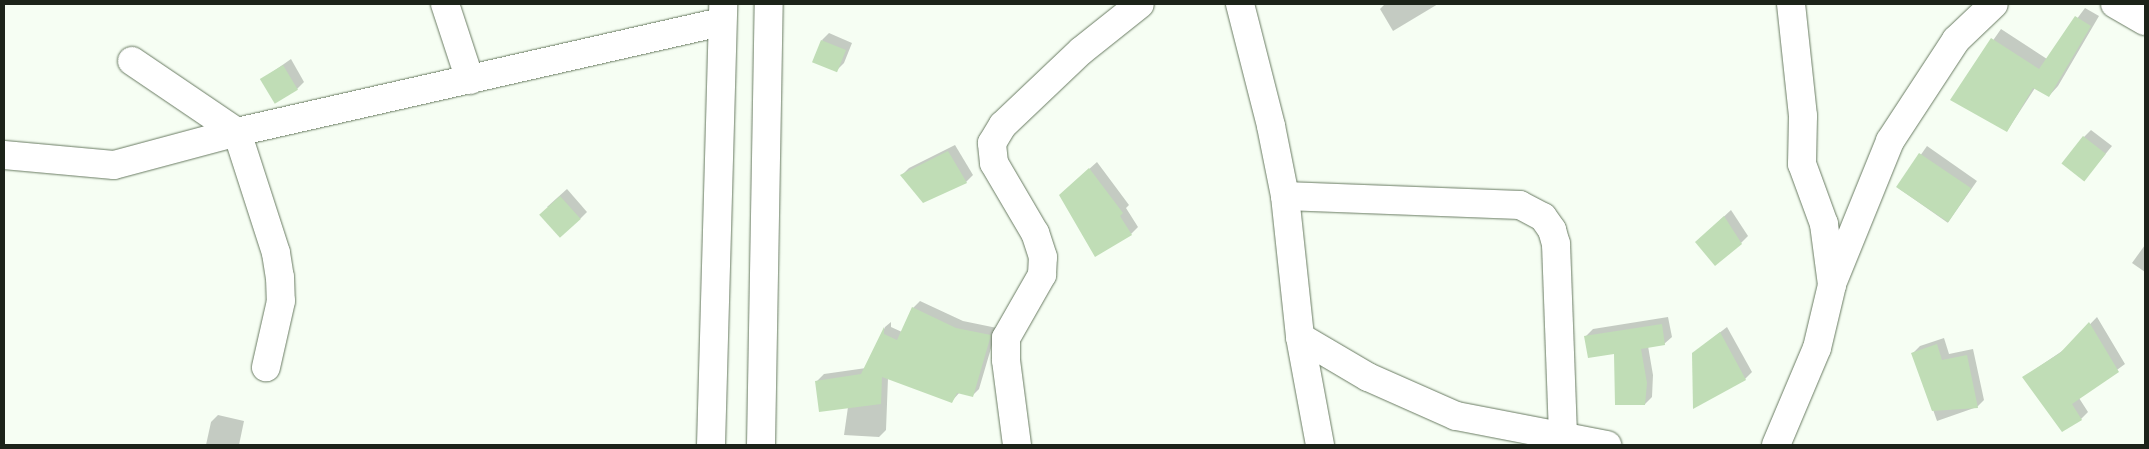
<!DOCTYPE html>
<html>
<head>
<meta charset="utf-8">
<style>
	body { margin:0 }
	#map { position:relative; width:2149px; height:449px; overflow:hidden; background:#f6fef3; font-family:Roboto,sans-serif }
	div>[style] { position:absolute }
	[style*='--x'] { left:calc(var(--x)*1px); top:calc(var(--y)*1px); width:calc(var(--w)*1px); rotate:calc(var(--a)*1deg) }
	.shadow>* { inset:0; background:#0003; transform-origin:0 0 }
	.building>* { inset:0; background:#c0ddb6; transform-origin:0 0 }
	.roads { filter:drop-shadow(0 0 1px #697b62) drop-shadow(0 0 1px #697b62) }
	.street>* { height:28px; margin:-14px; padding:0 14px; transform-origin:14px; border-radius:14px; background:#fff }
	.secondary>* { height:28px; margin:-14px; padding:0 14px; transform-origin:14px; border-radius:14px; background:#fff }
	span { translate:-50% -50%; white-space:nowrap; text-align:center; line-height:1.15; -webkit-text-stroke:5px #fff; paint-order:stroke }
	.frame { position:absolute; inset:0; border:5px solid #1c2319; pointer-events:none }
</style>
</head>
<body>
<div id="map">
	<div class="shadow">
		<i style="clip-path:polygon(1385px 4px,1438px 4px,1393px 31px,1380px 9px)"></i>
		<i style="clip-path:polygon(2085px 8px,2099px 16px,2058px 86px,2049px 96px,2035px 88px,2007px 131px,1952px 99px,2001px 29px,2047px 59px)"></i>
		<i style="clip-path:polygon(829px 33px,852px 43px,844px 63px,837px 70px,822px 40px)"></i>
		<i style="clip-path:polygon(291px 59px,304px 82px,297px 89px,261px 80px)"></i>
		<i style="clip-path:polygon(2091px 130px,2112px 146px,2084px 180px,2084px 137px)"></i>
		<i style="clip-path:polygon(955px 145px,973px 175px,966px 182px,902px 175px,909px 168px)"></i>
		<i style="left:1927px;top:146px;width:61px;height:51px;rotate:35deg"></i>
		<i style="clip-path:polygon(1097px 162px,1129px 205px,1126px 208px,1138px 227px,1131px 234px,1068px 188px)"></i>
		<i style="clip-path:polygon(567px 189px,587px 212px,580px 219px,547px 207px)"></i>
		<i style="clip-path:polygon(1731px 210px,1748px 236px,1741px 243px,1704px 235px)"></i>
		<i style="clip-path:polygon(2145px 245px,2145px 272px,2132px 263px)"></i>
		<i style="clip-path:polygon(920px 301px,963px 321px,997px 328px,979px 389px,972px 396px,960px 392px,952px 401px,888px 378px,886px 430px,879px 437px,844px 435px,848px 407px,817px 381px,824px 374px,866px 368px,885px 327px,891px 322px,891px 327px,902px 332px,913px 308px)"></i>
		<i style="clip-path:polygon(1668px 317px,1672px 337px,1664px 344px,1648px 346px,1653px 375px,1652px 397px,1645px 404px,1616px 352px,1586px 336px,1593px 329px)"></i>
		<i style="clip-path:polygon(2097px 317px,2125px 364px,2079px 398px,2088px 412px,2081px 419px,2024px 377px,2068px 347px)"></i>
		<i style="clip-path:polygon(1727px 327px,1752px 372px,1745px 379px,1701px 347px)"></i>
		<i style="clip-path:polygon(1944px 338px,1949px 354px,1973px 349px,1984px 400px,1977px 407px,1937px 421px,1913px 353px,1920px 346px)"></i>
		<i style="clip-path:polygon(218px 415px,244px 421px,239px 445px,206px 445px,211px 422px)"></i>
	</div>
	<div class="building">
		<i style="clip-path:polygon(2075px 16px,2091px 26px,2049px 97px,2033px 88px,2007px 132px,1950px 100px,1991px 38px,2039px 69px)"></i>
		<i style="left:821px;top:40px;width:27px;height:24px;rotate:22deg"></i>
		<i style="left:283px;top:65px;width:29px;height:27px;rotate:59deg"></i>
		<i style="left:2083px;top:136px;width:29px;height:35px;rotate:38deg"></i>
		<i style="clip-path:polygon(948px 151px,967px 183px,923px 203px,900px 175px)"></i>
		<i style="left:1919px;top:153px;width:63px;height:41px;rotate:34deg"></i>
		<i style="clip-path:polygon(1089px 168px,1123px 213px,1120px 216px,1132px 235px,1095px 257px,1059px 195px)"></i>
		<i style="left:560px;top:196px;width:31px;height:28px;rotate:48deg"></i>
		<i style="clip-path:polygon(1724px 216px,1742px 244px,1715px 266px,1695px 242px)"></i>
		<i style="clip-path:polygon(912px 307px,956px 328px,991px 335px,973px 397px,957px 393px,952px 403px,882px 377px,881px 404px,819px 412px,815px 381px,861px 374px,884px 327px,884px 334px,897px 340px)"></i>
		<i style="clip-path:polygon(2089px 322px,2119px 372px,2072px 404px,2082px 420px,2062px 432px,2022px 377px,2060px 353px)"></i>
		<i style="clip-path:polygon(1662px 324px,1665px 345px,1641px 349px,1647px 383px,1645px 405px,1615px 405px,1614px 354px,1588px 358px,1584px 336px)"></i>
		<i style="clip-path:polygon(1720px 332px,1746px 380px,1693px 409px,1692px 353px)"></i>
		<i style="clip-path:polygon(1937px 344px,1942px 360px,1967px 355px,1978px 408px,1932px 411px,1911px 353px)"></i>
	</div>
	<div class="roads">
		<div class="street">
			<i style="--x:445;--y:4;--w:80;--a:71.8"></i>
			<i style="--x:1240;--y:4;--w:126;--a:75.7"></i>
			<i style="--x:1271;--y:126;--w:71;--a:78.7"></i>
			<i style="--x:1285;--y:196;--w:142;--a:83.9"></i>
			<i style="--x:1300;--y:337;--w:110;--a:79.5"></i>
			<i style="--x:2115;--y:4;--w:34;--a:30"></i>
			<i style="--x:132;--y:61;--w:127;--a:34.1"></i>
			<i style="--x:237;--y:132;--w:127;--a:72.1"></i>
			<i style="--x:276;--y:253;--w:24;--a:81"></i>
			<i style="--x:280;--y:277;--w:24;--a:88"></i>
			<i style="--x:281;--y:301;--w:68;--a:102.8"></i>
			<i style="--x:4;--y:155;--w:110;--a:5.2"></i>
			<i style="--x:114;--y:165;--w:127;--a:-15"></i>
			<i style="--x:237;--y:132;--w:497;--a:-12.8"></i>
			<i style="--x:1285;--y:196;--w:235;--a:2.2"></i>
			<i style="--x:1520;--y:205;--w:26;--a:28"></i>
			<i style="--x:1543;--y:217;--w:16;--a:55"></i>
			<i style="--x:1552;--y:230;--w:15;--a:74"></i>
			<i style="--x:1556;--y:244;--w:192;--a:87.9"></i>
			<i style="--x:1834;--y:279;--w:149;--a:-67.9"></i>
			<i style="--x:1890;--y:141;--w:121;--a:-56.8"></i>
			<i style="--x:1956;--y:40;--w:52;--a:-43.5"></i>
			<i style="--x:1300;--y:337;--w:79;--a:30.5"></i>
			<i style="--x:1368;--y:377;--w:96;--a:23.9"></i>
			<i style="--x:1456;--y:416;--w:154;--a:10.9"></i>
			<i style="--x:1017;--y:445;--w:86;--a:-97.4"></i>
			<i style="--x:1006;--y:360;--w:22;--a:-90"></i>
			<i style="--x:1006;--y:338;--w:73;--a:-60.3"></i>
			<i style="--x:1042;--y:275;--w:18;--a:-87"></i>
			<i style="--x:1043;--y:257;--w:25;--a:-108"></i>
			<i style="--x:1035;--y:233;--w:81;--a:-120.4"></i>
			<i style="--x:994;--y:163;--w:20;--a:-96"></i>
			<i style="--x:992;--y:143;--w:21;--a:-59"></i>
			<i style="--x:1003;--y:125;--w:108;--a:-43.5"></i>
			<i style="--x:1081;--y:51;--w:75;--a:-38.5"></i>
			<i style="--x:1776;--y:445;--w:105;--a:-67.1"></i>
			<i style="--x:1817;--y:348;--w:65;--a:-76.6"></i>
			<i style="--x:1832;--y:285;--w:62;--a:-97.5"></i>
			<i style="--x:1824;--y:224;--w:64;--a:-110.1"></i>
			<i style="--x:1802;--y:164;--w:48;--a:-88.8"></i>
			<i style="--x:1803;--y:116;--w:113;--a:-96.1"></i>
		</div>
		<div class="secondary">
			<i style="--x:711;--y:445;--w:441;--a:-88.4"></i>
			<i style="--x:761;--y:445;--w:441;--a:-89"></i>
		</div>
	</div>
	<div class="frame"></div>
</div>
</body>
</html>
